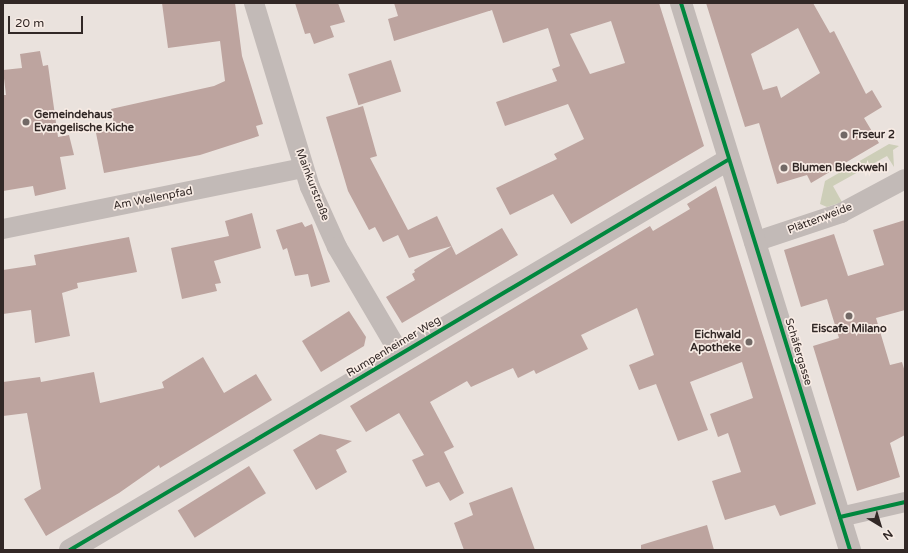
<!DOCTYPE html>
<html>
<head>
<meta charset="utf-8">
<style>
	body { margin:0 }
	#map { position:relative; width:908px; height:553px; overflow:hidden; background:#eae2dd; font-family:"Varela Round",sans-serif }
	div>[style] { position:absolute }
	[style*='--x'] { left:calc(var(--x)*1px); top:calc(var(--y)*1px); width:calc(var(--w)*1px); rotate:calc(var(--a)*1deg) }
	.green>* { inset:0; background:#cdceb8 }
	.building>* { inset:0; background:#bda49f; transform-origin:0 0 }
	.minor>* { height:20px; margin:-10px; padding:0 10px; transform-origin:10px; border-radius:10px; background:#c2bab7 }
	.tertiary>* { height:22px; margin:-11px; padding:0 11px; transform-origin:11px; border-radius:11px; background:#c2bab7 }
	.cycleway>* { height:4px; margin:-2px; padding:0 2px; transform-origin:2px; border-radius:2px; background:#00873e }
	.dots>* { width:11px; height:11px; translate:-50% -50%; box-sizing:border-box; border:2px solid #f7ebe4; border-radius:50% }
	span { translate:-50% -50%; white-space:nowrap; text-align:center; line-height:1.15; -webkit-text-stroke:3.5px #f7ebe4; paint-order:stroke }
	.poi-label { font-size:11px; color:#322826; font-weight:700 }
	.left { translate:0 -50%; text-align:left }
	.right { translate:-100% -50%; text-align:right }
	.street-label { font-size:11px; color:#322826 }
	.frame { position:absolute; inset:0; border:4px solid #322826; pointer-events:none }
	.north { position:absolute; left:860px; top:505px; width:40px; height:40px; -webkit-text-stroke:3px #f7ebe4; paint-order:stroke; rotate:142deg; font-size:11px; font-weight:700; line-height:16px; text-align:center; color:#322826 }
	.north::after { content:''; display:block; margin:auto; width:14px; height:18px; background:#322826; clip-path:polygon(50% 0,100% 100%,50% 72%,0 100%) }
	.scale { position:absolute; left:8px; top:16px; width:75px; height:18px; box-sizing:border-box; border:2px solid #322826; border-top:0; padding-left:5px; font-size:12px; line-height:14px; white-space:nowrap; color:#322826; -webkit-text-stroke:3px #f7ebe4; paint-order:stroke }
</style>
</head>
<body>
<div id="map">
	<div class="green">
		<i style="clip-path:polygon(889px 144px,899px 146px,893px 150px,894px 167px,887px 156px,833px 186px,842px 202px,827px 207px,820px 204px,825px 181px)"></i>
	</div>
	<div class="building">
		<i style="clip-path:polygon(162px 3px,235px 3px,242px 56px,263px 124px,256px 126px,259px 136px,200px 155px,104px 173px,96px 133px,115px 129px,111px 109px,214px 86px,225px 81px,220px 41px,168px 48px)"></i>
		<i style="clip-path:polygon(295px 3px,338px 3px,345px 22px,330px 26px,334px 37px,314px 44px,310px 33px,305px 34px)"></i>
		<i style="clip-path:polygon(evenodd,394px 3px,659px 3px,704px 146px,571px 224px,553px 194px,510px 215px,496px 188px,557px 159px,554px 154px,584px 139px,568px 104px,505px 126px,496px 102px,557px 81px,552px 69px,560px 66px,548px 28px,503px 43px,492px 10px,394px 41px,388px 19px,398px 16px,394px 3px,611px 21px,625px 63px,590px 74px,570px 34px,611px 21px)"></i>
		<i style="clip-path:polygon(evenodd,706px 3px,813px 3px,830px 33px,834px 31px,866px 94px,872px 90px,882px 107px,864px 118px,879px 143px,811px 183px,807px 175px,777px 184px,759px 123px,745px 127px,706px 3px,798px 28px,820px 73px,781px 98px,777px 86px,763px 90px,751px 54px,798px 28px)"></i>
		<i style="clip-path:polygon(40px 51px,43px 66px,48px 65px,58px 137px,69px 135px,74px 155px,60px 157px,66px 189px,35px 196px,33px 186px,3px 191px,3px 95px,6px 95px,3px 70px,22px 68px,20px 54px)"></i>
		<i style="left:391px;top:60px;width:33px;height:45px;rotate:72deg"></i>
		<i style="clip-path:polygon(363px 106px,377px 156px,370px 158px,408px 230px,437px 216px,456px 255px,502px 228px,518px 255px,402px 323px,386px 297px,415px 280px,412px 274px,415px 272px,414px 270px,452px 246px,409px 258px,398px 235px,383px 242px,375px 227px,369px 230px,348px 191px,326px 117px)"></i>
		<i style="clip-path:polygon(716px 186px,816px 504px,780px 516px,775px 505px,725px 520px,712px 481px,741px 472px,728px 433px,718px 437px,710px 414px,753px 398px,742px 362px,690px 382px,708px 430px,678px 441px,656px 384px,639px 390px,629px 365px,654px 355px,637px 308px,581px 335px,588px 349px,536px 374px,534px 370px,518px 378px,513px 368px,471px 387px,467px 381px,430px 402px,454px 447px,444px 452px,464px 493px,450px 501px,439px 482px,426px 487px,412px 460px,424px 455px,399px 413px,366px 432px,350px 406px,650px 226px,653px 231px,690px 209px,687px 204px)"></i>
		<i style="clip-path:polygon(252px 213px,261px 248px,214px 261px,221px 283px,215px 284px,217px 291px,182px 299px,171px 248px,229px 236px,225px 221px)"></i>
		<i style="clip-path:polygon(905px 220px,905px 310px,876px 318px,890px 365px,902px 362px,905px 372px,905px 435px,890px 443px,900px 477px,857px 491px,813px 346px,839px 338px,827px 299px,801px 307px,784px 250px,834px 234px,848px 276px,884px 265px,873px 230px)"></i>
		<i style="clip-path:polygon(302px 222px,305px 227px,312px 224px,330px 282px,311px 287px,308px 274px,295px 276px,287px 248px,283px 250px,276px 230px)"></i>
		<i style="clip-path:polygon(129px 237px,137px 272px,77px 283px,78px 288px,62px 293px,70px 336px,35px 343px,31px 310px,3px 314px,3px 270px,36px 265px,34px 255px)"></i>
		<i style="clip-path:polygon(349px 311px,366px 337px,364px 346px,321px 372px,302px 341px)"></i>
		<i style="clip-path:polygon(203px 357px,224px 393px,256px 374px,272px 400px,160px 468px,159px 465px,119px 493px,46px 536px,24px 499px,41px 489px,27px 413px,3px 416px,3px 382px,40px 377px,41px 382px,94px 372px,100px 403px,164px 388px,162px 382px)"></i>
		<i style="clip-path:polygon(320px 434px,352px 441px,336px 450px,347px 472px,316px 490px,293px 450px)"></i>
		<i style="left:249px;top:466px;width:32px;height:84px;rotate:58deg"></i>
		<i style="clip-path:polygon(512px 487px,535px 550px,464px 550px,454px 523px,473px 515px,469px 503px)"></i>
		<i style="clip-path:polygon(707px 525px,714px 550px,641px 550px,641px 545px)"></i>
	</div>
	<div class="minor">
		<i style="--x:254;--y:3;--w:192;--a:73.1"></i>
		<i style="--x:310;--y:187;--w:66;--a:65.8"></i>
		<i style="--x:337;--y:247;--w:124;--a:59.5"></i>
		<i style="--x:3;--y:229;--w:306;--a:-11.5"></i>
		<i style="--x:754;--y:242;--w:92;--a:-18.4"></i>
		<i style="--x:841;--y:213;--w:72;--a:-28"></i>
		<i style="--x:840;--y:517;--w:67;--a:-13"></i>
	</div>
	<div class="tertiary">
		<i style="--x:681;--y:3;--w:573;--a:72.83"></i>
		<i style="--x:70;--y:550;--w:765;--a:-30.66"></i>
	</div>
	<div class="cycleway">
		<i style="--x:681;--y:3;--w:573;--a:72.83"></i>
		<i style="--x:840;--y:517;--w:67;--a:-13"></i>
		<i style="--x:70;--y:550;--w:765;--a:-30.66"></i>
	</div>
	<div class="dots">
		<i style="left:26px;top:122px;background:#726966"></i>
		<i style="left:844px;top:135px;background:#726966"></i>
		<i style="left:784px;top:168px;background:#726966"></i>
		<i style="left:849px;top:316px;background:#726966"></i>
		<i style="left:749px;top:342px;background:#726966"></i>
	</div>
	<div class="poi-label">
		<span class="left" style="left:34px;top:122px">Gemeindehaus<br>Evangelische Kiche</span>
		<span class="left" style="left:852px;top:135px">Frseur 2</span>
		<span class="left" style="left:792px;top:168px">Blumen Bleckwehl</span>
		<span style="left:849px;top:329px">Eiscafe Milano</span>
		<span class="right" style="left:741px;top:342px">Eichwald<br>Apotheke</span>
	</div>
	<div class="street-label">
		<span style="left:312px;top:185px;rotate:69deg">Mainkurstraße</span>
		<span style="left:153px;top:199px;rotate:-11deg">Am Wellenpfad</span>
		<span style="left:820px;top:219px;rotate:-21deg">Plättenweide</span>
		<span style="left:394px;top:347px;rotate:-31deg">Rumpenheimer Weg</span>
		<span style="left:798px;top:352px;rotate:73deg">Schäfergasse</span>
	</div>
	<div class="frame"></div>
	<div class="north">N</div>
	<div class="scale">20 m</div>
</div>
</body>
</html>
